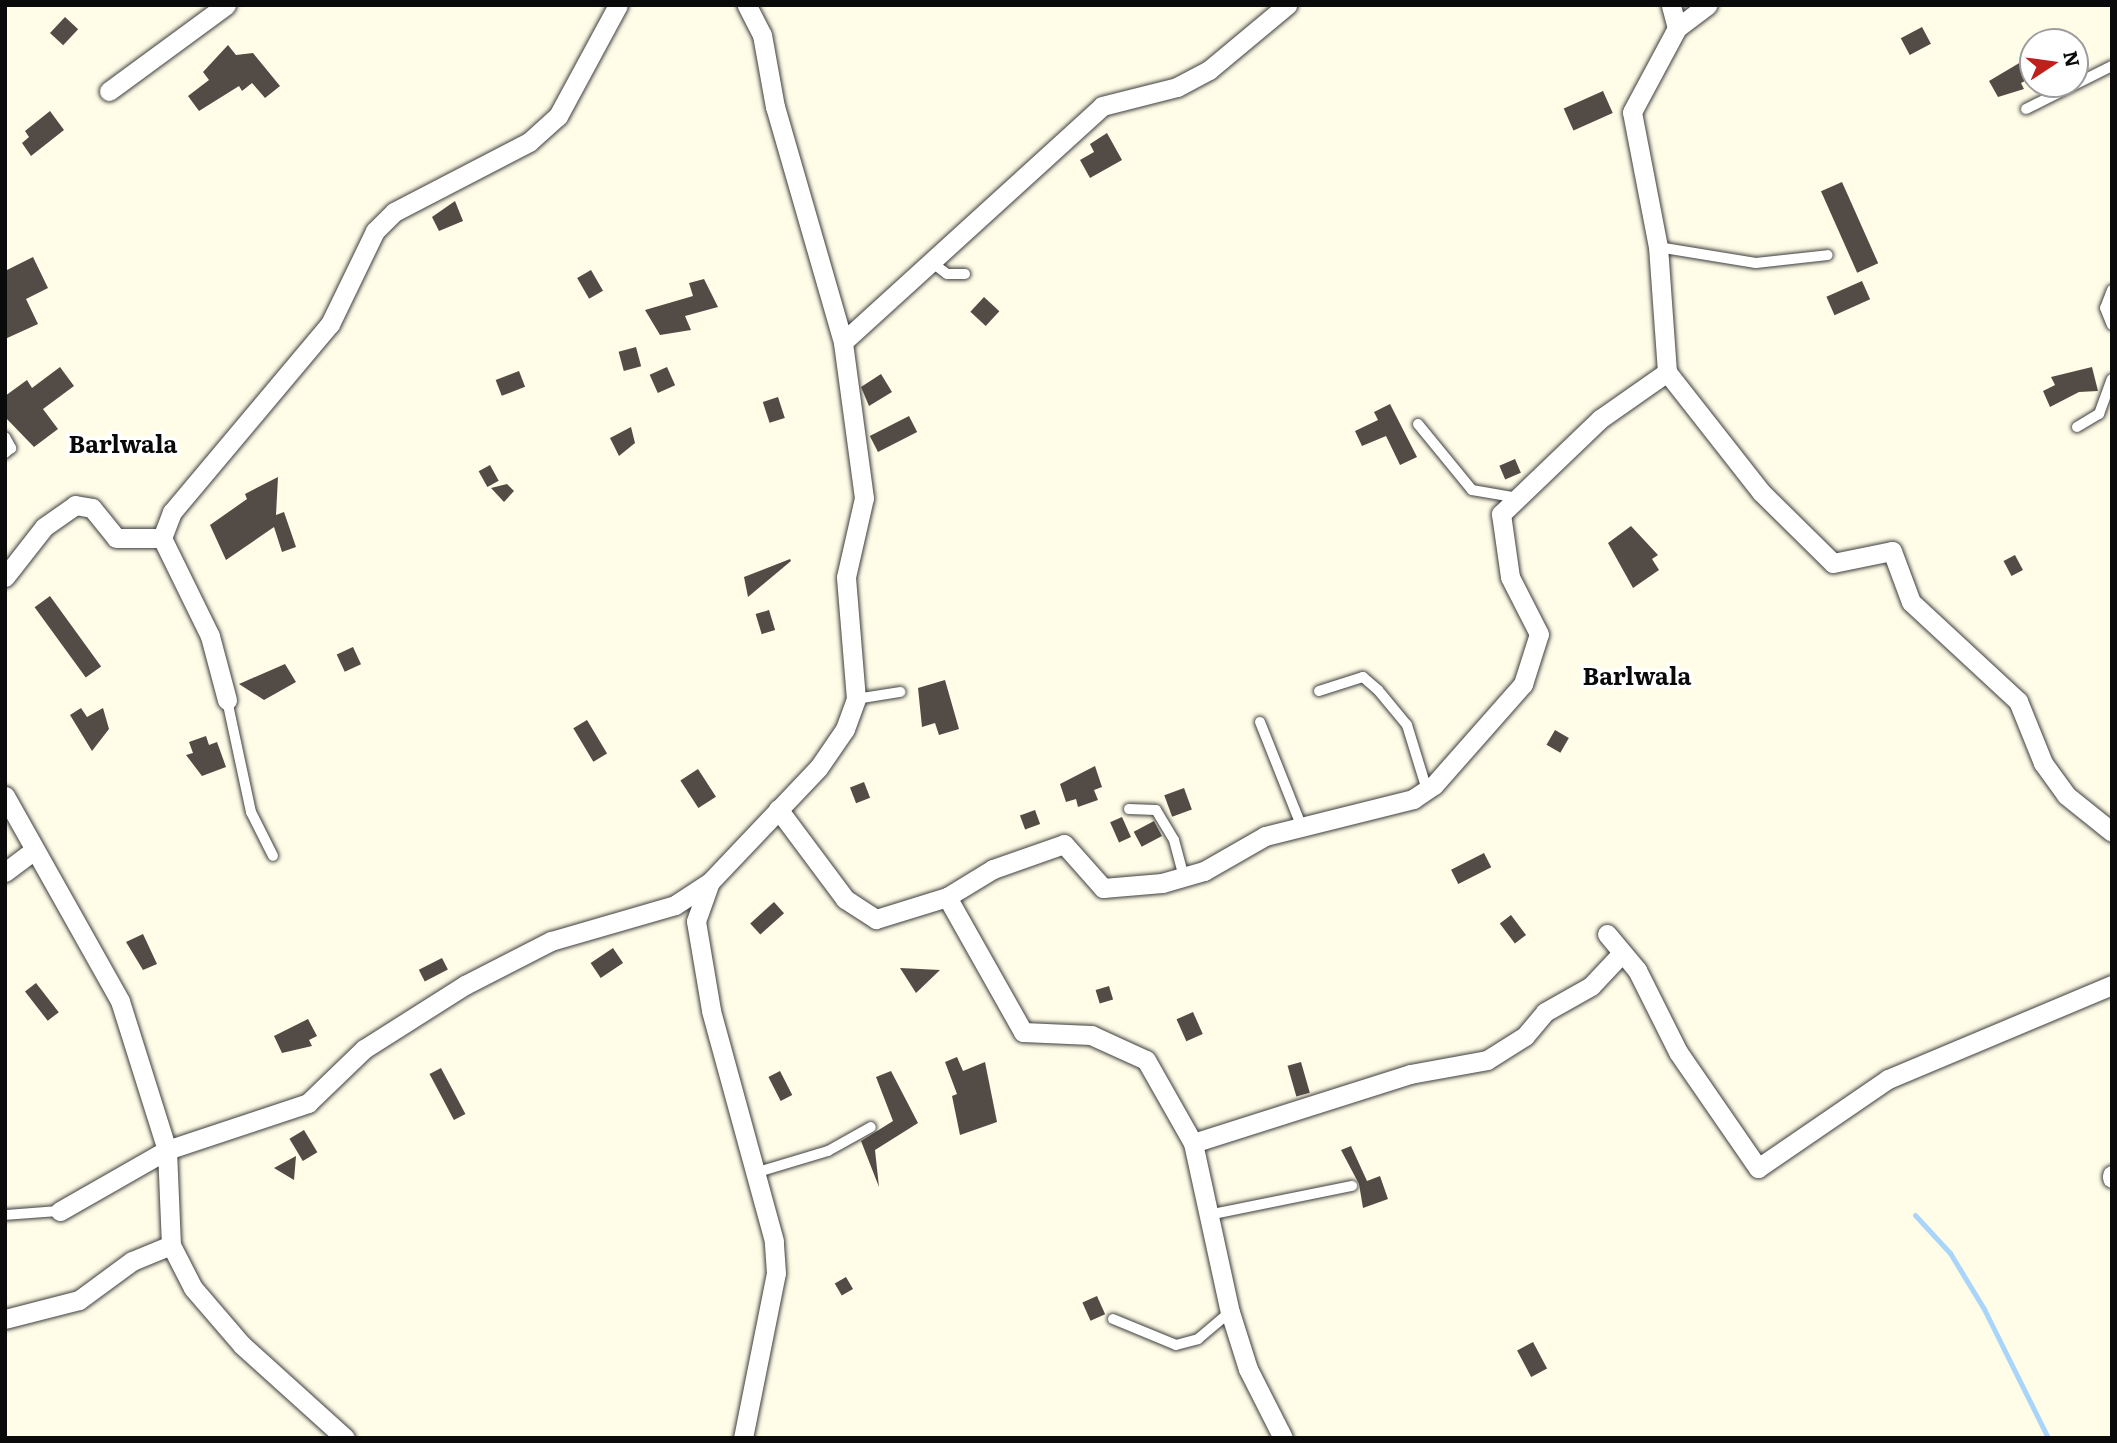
<!DOCTYPE html>
<html>
<head>
<meta charset="utf-8">
<style>
	body { margin:0 }
	#map { position:relative; width:2117px; height:1443px; overflow:hidden; background:#fffce7; font-family:Literata,serif }
	div>[style] { position:absolute }
	[style*='--x'] { left:calc(var(--x)*1px); top:calc(var(--y)*1px); width:calc(var(--w)*1px); rotate:calc(var(--a)*1deg) }
	.stream>* { height:5px; margin:-2.5px; padding:0 2.5px; transform-origin:2.5px; border-radius:2.5px; background:#a8d5f9 }
	.building>* { inset:0; background:#534c46; transform-origin:0 0 }
	.roads { filter:drop-shadow(0 0 2px #3d3d3d) drop-shadow(0 0 2px #3d3d3d) }
	.service>* { height:10px; margin:-5px; padding:0 5px; transform-origin:5px; border-radius:5px; background:#fff }
	.minor>* { height:19px; margin:-9.5px; padding:0 9.5px; transform-origin:9.5px; border-radius:9.5px; background:#fff }
	span { translate:-50% -50%; white-space:nowrap; text-align:center; line-height:1.15; -webkit-text-stroke:7px #fff; paint-order:stroke }
	.quarter-label { font-size:24px; color:#0a0a0a; font-weight:700 }
	.frame { position:absolute; inset:0; border:7px solid #0a0a0a; pointer-events:none }
	.north { position:absolute; left:2019px; top:28px; width:70px; height:70px; box-sizing:border-box; background:#fff; border:2px solid #9d9d9d; border-radius:50%; rotate:77deg; font-size:19px; font-weight:700; line-height:28px; text-align:center; color:#0a0a0a }
	.north::after { content:''; display:block; margin:auto; width:24px; height:32px; background:#c0201c; clip-path:polygon(50% 0,100% 100%,50% 72%,0 100%) }
</style>
</head>
<body>
<div id="map">
	<div class="stream">
		<i style="--x:1915;--y:1215;--w:52;--a:47.4"></i>
		<i style="--x:1950;--y:1253;--w:66;--a:58.7"></i>
		<i style="--x:1984;--y:1309;--w:144;--a:63.6"></i>
	</div>
	<div class="building">
		<i style="left:65px;top:17px;width:18px;height:22px;rotate:43deg"></i>
		<i style="left:1922px;top:27px;width:19px;height:24px;rotate:62deg"></i>
		<i style="clip-path:polygon(228px 45px,236px 55px,253px 53px,280px 86px,265px 98px,252px 83px,242px 91px,239px 86px,199px 111px,188px 96px,209px 80px,203px 72px)"></i>
		<i style="clip-path:polygon(2026px 59px,2033px 77px,2021px 83px,2024px 89px,1998px 97px,1989px 81px)"></i>
		<i style="left:1603px;top:91px;width:24px;height:43px;rotate:66deg"></i>
		<i style="clip-path:polygon(50px 111px,64px 130px,31px 156px,22px 143px,29px 137px,25px 131px)"></i>
		<i style="clip-path:polygon(1107px 133px,1122px 160px,1090px 178px,1080px 160px,1094px 152px,1090px 144px)"></i>
		<i style="left:1842px;top:182px;width:89px;height:23px;rotate:66deg"></i>
		<i style="clip-path:polygon(455px 201px,463px 221px,439px 231px,432px 217px)"></i>
		<i style="clip-path:polygon(33px 257px,48px 288px,26px 299px,38px 324px,5px 339px,5px 271px)"></i>
		<i style="left:591px;top:270px;width:24px;height:16px;rotate:60deg"></i>
		<i style="clip-path:polygon(704px 279px,718px 307px,685px 316px,691px 330px,660px 335px,645px 310px,693px 296px,689px 283px)"></i>
		<i style="left:1862px;top:281px;width:20px;height:39px;rotate:66deg"></i>
		<i style="left:984px;top:297px;width:21px;height:20px;rotate:43deg"></i>
		<i style="left:636px;top:347px;width:20px;height:18px;rotate:75deg"></i>
		<i style="clip-path:polygon(60px 367px,74px 386px,43px 409px,58px 429px,34px 447px,5px 417px,5px 396px,27px 380px,32px 388px)"></i>
		<i style="left:667px;top:367px;width:20px;height:19px;rotate:66deg"></i>
		<i style="clip-path:polygon(2092px 367px,2098px 391px,2079px 392px,2050px 407px,2043px 391px,2055px 385px,2051px 377px)"></i>
		<i style="left:519px;top:371px;width:17px;height:25px;rotate:69deg"></i>
		<i style="clip-path:polygon(881px 374px,892px 392px,869px 406px,861px 387px)"></i>
		<i style="left:778px;top:397px;width:22px;height:16px;rotate:72deg"></i>
		<i style="clip-path:polygon(1390px 404px,1417px 457px,1400px 465px,1386px 436px,1362px 446px,1355px 431px,1378px 420px,1374px 412px)"></i>
		<i style="left:909px;top:416px;width:18px;height:44px;rotate:63deg"></i>
		<i style="clip-path:polygon(631px 427px,635px 443px,619px 456px,610px 438px)"></i>
		<i style="left:1515px;top:459px;width:15px;height:17px;rotate:67deg"></i>
		<i style="left:490px;top:465px;width:18px;height:13px;rotate:61deg"></i>
		<i style="clip-path:polygon(278px 477px,276px 515px,284px 512px,296px 547px,282px 552px,274px 527px,226px 560px,210px 525px,247px 499px,245px 494px)"></i>
		<i style="clip-path:polygon(507px 484px,514px 491px,504px 502px,491px 488px)"></i>
		<i style="clip-path:polygon(1631px 526px,1658px 555px,1652px 559px,1659px 570px,1633px 588px,1608px 543px)"></i>
		<i style="left:2015px;top:555px;width:17px;height:13px;rotate:62deg"></i>
		<i style="clip-path:polygon(790px 559px,791px 561px,748px 597px,744px 577px)"></i>
		<i style="left:50px;top:596px;width:87px;height:19px;rotate:54deg"></i>
		<i style="left:769px;top:610px;width:21px;height:14px;rotate:73deg"></i>
		<i style="left:353px;top:647px;width:19px;height:18px;rotate:65deg"></i>
		<i style="clip-path:polygon(285px 664px,296px 682px,264px 700px,239px 684px)"></i>
		<i style="clip-path:polygon(945px 680px,959px 729px,939px 735px,935px 723px,922px 727px,918px 688px)"></i>
		<i style="clip-path:polygon(81px 708px,87px 717px,103px 708px,109px 729px,92px 751px,70px 715px)"></i>
		<i style="left:587px;top:720px;width:39px;height:16px;rotate:59deg"></i>
		<i style="left:1555px;top:730px;width:16px;height:17px;rotate:30deg"></i>
		<i style="clip-path:polygon(206px 736px,209px 745px,217px 742px,226px 767px,202px 776px,186px 755px,193px 753px,189px 742px)"></i>
		<i style="clip-path:polygon(1095px 766px,1102px 787px,1094px 790px,1098px 800px,1078px 807px,1076px 799px,1066px 802px,1060px 784px)"></i>
		<i style="left:698px;top:769px;width:33px;height:21px;rotate:57deg"></i>
		<i style="left:864px;top:782px;width:17px;height:15px;rotate:69deg"></i>
		<i style="left:1184px;top:788px;width:23px;height:21px;rotate:70deg"></i>
		<i style="left:1035px;top:810px;width:15px;height:16px;rotate:70deg"></i>
		<i style="left:1122px;top:817px;width:22px;height:13px;rotate:66deg"></i>
		<i style="left:1154px;top:821px;width:17px;height:23px;rotate:62deg"></i>
		<i style="left:1484px;top:853px;width:16px;height:37px;rotate:63deg"></i>
		<i style="left:774px;top:902px;width:15px;height:32px;rotate:48deg"></i>
		<i style="left:1511px;top:915px;width:25px;height:14px;rotate:53deg"></i>
		<i style="clip-path:polygon(143px 934px,157px 964px,143px 970px,126px 942px)"></i>
		<i style="left:613px;top:948px;width:18px;height:27px;rotate:56deg"></i>
		<i style="left:442px;top:958px;width:13px;height:26px;rotate:63deg"></i>
		<i style="clip-path:polygon(900px 968px,940px 970px,916px 993px)"></i>
		<i style="left:36px;top:983px;width:37px;height:14px;rotate:52deg"></i>
		<i style="left:1109px;top:986px;width:14px;height:14px;rotate:73deg"></i>
		<i style="left:1193px;top:1012px;width:24px;height:18px;rotate:66deg"></i>
		<i style="clip-path:polygon(308px 1019px,317px 1036px,309px 1040px,312px 1046px,282px 1053px,274px 1036px)"></i>
		<i style="clip-path:polygon(957px 1057px,963px 1071px,985px 1062px,997px 1122px,960px 1135px,952px 1096px,957px 1094px,945px 1062px)"></i>
		<i style="left:1301px;top:1062px;width:32px;height:14px;rotate:74deg"></i>
		<i style="left:441px;top:1068px;width:52px;height:13px;rotate:62deg"></i>
		<i style="left:780px;top:1071px;width:27px;height:13px;rotate:63deg"></i>
		<i style="clip-path:polygon(891px 1071px,918px 1123px,875px 1150px,879px 1187px,861px 1141px,893px 1121px,876px 1077px)"></i>
		<i style="left:304px;top:1130px;width:26px;height:17px;rotate:59deg"></i>
		<i style="clip-path:polygon(1351px 1146px,1367px 1181px,1380px 1176px,1388px 1199px,1363px 1208px,1359px 1184px,1341px 1150px)"></i>
		<i style="clip-path:polygon(296px 1156px,294px 1180px,274px 1168px)"></i>
		<i style="left:846px;top:1277px;width:14px;height:13px;rotate:60deg"></i>
		<i style="left:1097px;top:1296px;width:20px;height:16px;rotate:66deg"></i>
		<i style="left:1533px;top:1342px;width:30px;height:18px;rotate:62deg"></i>
	</div>
	<div class="roads">
		<div class="service">
			<i style="--x:2026;--y:109;--w:96;--a:-26.6"></i>
			<i style="--x:1658;--y:247;--w:99;--a:9.3"></i>
			<i style="--x:1756;--y:263;--w:72;--a:-6.3"></i>
			<i style="--x:930;--y:261;--w:21;--a:37"></i>
			<i style="--x:947;--y:274;--w:18;--a:0"></i>
			<i style="--x:2112;--y:290;--w:19;--a:111"></i>
			<i style="--x:2105;--y:308;--w:18;--a:68"></i>
			<i style="--x:1418;--y:424;--w:85;--a:50.7"></i>
			<i style="--x:1472;--y:490;--w:42;--a:9.7"></i>
			<i style="--x:2077;--y:427;--w:26;--a:-31"></i>
			<i style="--x:2099;--y:414;--w:37;--a:-70"></i>
			<i style="--x:5;--y:437;--w:13;--a:61"></i>
			<i style="--x:11;--y:448;--w:8;--a:140"></i>
			<i style="--x:1319;--y:691;--w:46;--a:-17.7"></i>
			<i style="--x:1363;--y:677;--w:20;--a:41"></i>
			<i style="--x:1378;--y:690;--w:45;--a:50.4"></i>
			<i style="--x:1407;--y:725;--w:68;--a:72.9"></i>
			<i style="--x:856;--y:699;--w:45;--a:-9"></i>
			<i style="--x:227;--y:700;--w:115;--a:77.9"></i>
			<i style="--x:251;--y:812;--w:49;--a:63.4"></i>
			<i style="--x:1260;--y:722;--w:111;--a:68.3"></i>
			<i style="--x:1129;--y:809;--w:27;--a:2"></i>
			<i style="--x:1156;--y:810;--w:35;--a:59"></i>
			<i style="--x:1174;--y:840;--w:39;--a:75"></i>
			<i style="--x:758;--y:1172;--w:73;--a:-16.7"></i>
			<i style="--x:828;--y:1151;--w:49;--a:-29.2"></i>
			<i style="--x:1213;--y:1214;--w:142;--a:-11.4"></i>
			<i style="--x:5;--y:1215;--w:55;--a:-4.2"></i>
			<i style="--x:1113;--y:1319;--w:68;--a:22.4"></i>
			<i style="--x:1176;--y:1345;--w:23;--a:-15"></i>
			<i style="--x:1198;--y:1339;--w:42;--a:-40.2"></i>
		</div>
		<div class="minor">
			<i style="--x:1677;--y:28;--w:38;--a:-37"></i>
			<i style="--x:109;--y:91;--w:145;--a:-36.3"></i>
			<i style="--x:843;--y:342;--w:350;--a:-42.3"></i>
			<i style="--x:1102;--y:106;--w:77;--a:-14.2"></i>
			<i style="--x:1177;--y:87;--w:36;--a:-28"></i>
			<i style="--x:1209;--y:70;--w:102;--a:-39.8"></i>
			<i style="--x:1667;--y:372;--w:152;--a:51.9"></i>
			<i style="--x:1761;--y:492;--w:101;--a:44.6"></i>
			<i style="--x:1833;--y:563;--w:60;--a:-11.5"></i>
			<i style="--x:1892;--y:551;--w:54;--a:69.6"></i>
			<i style="--x:1911;--y:602;--w:146;--a:42.8"></i>
			<i style="--x:2018;--y:701;--w:67;--a:68"></i>
			<i style="--x:2043;--y:763;--w:39;--a:54"></i>
			<i style="--x:2066;--y:795;--w:59;--a:38.8"></i>
			<i style="--x:5;--y:577;--w:63;--a:-52"></i>
			<i style="--x:44;--y:527;--w:38;--a:-35"></i>
			<i style="--x:75;--y:505;--w:17;--a:10"></i>
			<i style="--x:92;--y:508;--w:38;--a:51"></i>
			<i style="--x:116;--y:538;--w:46;--a:0"></i>
			<i style="--x:227;--y:700;--w:66;--a:-104.9"></i>
			<i style="--x:210;--y:636;--w:109;--a:-116.1"></i>
			<i style="--x:162;--y:538;--w:28;--a:-69"></i>
			<i style="--x:172;--y:512;--w:246;--a:-50"></i>
			<i style="--x:330;--y:324;--w:103;--a:-64.2"></i>
			<i style="--x:375;--y:231;--w:27;--a:-45"></i>
			<i style="--x:394;--y:212;--w:152;--a:-27.4"></i>
			<i style="--x:529;--y:142;--w:39;--a:-42"></i>
			<i style="--x:558;--y:116;--w:126;--a:-61.6"></i>
			<i style="--x:5;--y:796;--w:235;--a:60.7"></i>
			<i style="--x:120;--y:1001;--w:156;--a:72.5"></i>
			<i style="--x:167;--y:1150;--w:95;--a:87.6"></i>
			<i style="--x:171;--y:1245;--w:42;--a:157.7"></i>
			<i style="--x:132;--y:1261;--w:66;--a:143.7"></i>
			<i style="--x:79;--y:1300;--w:76;--a:165.6"></i>
			<i style="--x:778;--y:809;--w:112;--a:53.3"></i>
			<i style="--x:845;--y:899;--w:37;--a:33"></i>
			<i style="--x:876;--y:919;--w:74;--a:-17.2"></i>
			<i style="--x:947;--y:897;--w:155;--a:60.6"></i>
			<i style="--x:1023;--y:1032;--w:68;--a:2.5"></i>
			<i style="--x:1091;--y:1035;--w:60;--a:24.4"></i>
			<i style="--x:1146;--y:1060;--w:95;--a:60.5"></i>
			<i style="--x:1193;--y:1143;--w:173;--a:77.7"></i>
			<i style="--x:1230;--y:1312;--w:60;--a:72.5"></i>
			<i style="--x:1248;--y:1369;--w:77;--a:63.1"></i>
			<i style="--x:5;--y:872;--w:36;--a:-37"></i>
			<i style="--x:947;--y:897;--w:54;--a:-31.3"></i>
			<i style="--x:993;--y:869;--w:75;--a:-19.4"></i>
			<i style="--x:1064;--y:844;--w:59;--a:48.4"></i>
			<i style="--x:1103;--y:888;--w:59;--a:-4.8"></i>
			<i style="--x:1162;--y:883;--w:44;--a:-15.9"></i>
			<i style="--x:1204;--y:871;--w:70;--a:-29.8"></i>
			<i style="--x:1265;--y:836;--w:153;--a:-14"></i>
			<i style="--x:1413;--y:799;--w:25;--a:-34"></i>
			<i style="--x:1434;--y:785;--w:135;--a:-48.6"></i>
			<i style="--x:1523;--y:684;--w:52;--a:-72.3"></i>
			<i style="--x:1539;--y:634;--w:64;--a:-117"></i>
			<i style="--x:1510;--y:577;--w:64;--a:-98.1"></i>
			<i style="--x:1501;--y:514;--w:137;--a:-43.8"></i>
			<i style="--x:1600;--y:419;--w:82;--a:-35"></i>
			<i style="--x:1667;--y:372;--w:125;--a:-94.1"></i>
			<i style="--x:1658;--y:247;--w:137;--a:-100.9"></i>
			<i style="--x:1632;--y:112;--w:95;--a:-61.8"></i>
			<i style="--x:1677;--y:28;--w:24;--a:-105"></i>
			<i style="--x:1607;--y:934;--w:47;--a:50.2"></i>
			<i style="--x:1637;--y:970;--w:92;--a:63.4"></i>
			<i style="--x:1678;--y:1052;--w:141;--a:55.4"></i>
			<i style="--x:1758;--y:1168;--w:158;--a:-34.4"></i>
			<i style="--x:1888;--y:1079;--w:243;--a:-22.8"></i>
			<i style="--x:1193;--y:1143;--w:228;--a:-17.6"></i>
			<i style="--x:1410;--y:1074;--w:78;--a:-10.3"></i>
			<i style="--x:1487;--y:1060;--w:45;--a:-32.3"></i>
			<i style="--x:1525;--y:1036;--w:31;--a:-50"></i>
			<i style="--x:1545;--y:1012;--w:53;--a:-29.5"></i>
			<i style="--x:1591;--y:986;--w:45;--a:-46.8"></i>
			<i style="--x:2112;--y:1175;--w:3;--a:90"></i>
			<i style="--x:60;--y:1211;--w:123;--a:-29.7"></i>
			<i style="--x:167;--y:1150;--w:149;--a:-18.4"></i>
			<i style="--x:308;--y:1103;--w:78;--a:-44"></i>
			<i style="--x:364;--y:1049;--w:120;--a:-32.4"></i>
			<i style="--x:465;--y:985;--w:97;--a:-27.1"></i>
			<i style="--x:551;--y:941;--w:129;--a:-16.2"></i>
			<i style="--x:675;--y:905;--w:42;--a:-33.3"></i>
			<i style="--x:171;--y:1245;--w:48;--a:62.9"></i>
			<i style="--x:193;--y:1288;--w:75;--a:49.3"></i>
			<i style="--x:242;--y:1345;--w:139;--a:42.1"></i>
			<i style="--x:743;--y:1438;--w:168;--a:-78.7"></i>
			<i style="--x:776;--y:1273;--w:32;--a:-94"></i>
			<i style="--x:774;--y:1241;--w:239;--a:-105.3"></i>
			<i style="--x:711;--y:1010;--w:90;--a:-99.6"></i>
			<i style="--x:696;--y:921;--w:41;--a:-70.3"></i>
			<i style="--x:710;--y:882;--w:158;--a:-46.5"></i>
			<i style="--x:819;--y:767;--w:46;--a:-55.6"></i>
			<i style="--x:845;--y:729;--w:32;--a:-70"></i>
			<i style="--x:856;--y:699;--w:122;--a:-94.7"></i>
			<i style="--x:846;--y:577;--w:81;--a:-77.2"></i>
			<i style="--x:864;--y:498;--w:157;--a:-97.7"></i>
			<i style="--x:843;--y:342;--w:245;--a:-106.1"></i>
			<i style="--x:775;--y:107;--w:73;--a:-100.2"></i>
			<i style="--x:762;--y:35;--w:34;--a:-117"></i>
		</div>
	</div>
	<div class="quarter-label">
		<span style="left:123px;top:443px">Barlwala</span>
		<span style="left:1637px;top:675px">Barlwala</span>
	</div>
	<div class="frame"></div>
	<div class="north">N</div>
</div>
</body>
</html>
